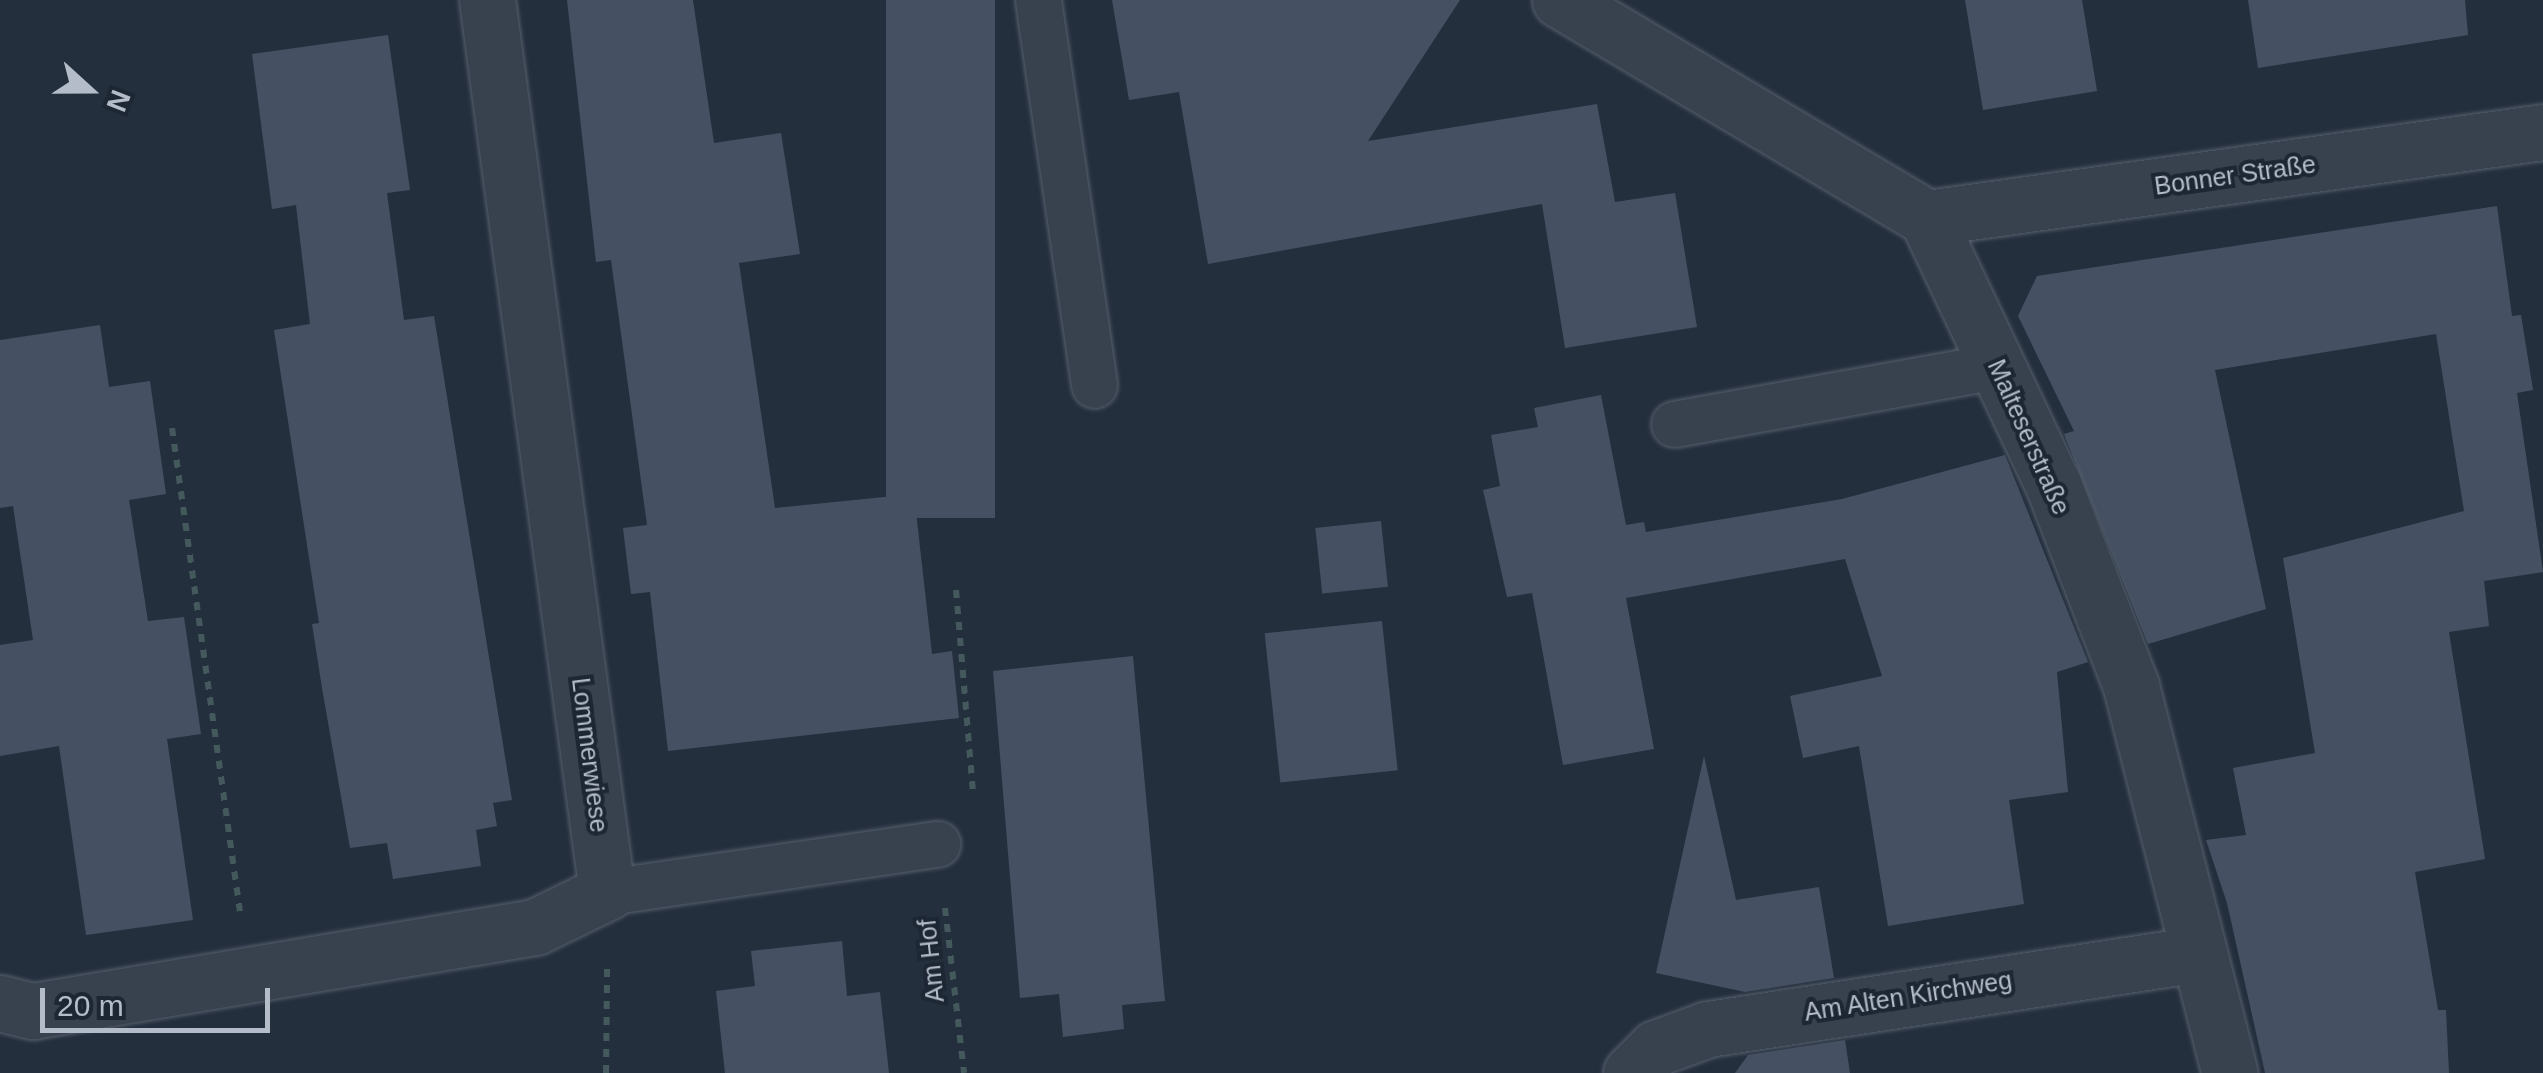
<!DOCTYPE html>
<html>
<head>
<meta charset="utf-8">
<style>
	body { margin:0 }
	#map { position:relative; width:2543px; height:1073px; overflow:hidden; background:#242f3e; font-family:Helvetica,sans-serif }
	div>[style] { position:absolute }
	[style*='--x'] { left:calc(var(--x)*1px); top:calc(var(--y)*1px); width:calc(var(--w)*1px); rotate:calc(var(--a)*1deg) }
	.building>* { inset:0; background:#455162; transform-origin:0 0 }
	.path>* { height:6px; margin-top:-3px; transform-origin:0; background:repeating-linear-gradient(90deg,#44595c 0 8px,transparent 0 16px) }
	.roads { filter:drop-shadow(0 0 2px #565f6c) drop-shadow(0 0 2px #565f6c) }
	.lane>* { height:45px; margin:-22.5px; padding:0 22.5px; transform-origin:22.5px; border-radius:22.5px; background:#38414e }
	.street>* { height:55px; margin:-27.5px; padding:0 27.5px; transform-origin:27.5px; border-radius:27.5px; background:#38414e }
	span { translate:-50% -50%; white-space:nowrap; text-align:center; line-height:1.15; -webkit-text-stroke:8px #1d2633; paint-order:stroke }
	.street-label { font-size:25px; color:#b4bcc9 }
	.north { position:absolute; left:40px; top:40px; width:100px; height:100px; -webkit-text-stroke:8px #1d2633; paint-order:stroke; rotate:111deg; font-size:28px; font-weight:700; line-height:40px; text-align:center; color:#b4bcc9 }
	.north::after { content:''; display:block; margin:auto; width:35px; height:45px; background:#b4bcc9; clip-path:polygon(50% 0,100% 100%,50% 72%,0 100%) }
	.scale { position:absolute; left:40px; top:988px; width:230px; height:45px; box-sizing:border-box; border:5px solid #b4bcc9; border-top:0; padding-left:12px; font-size:30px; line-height:35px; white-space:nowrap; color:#b4bcc9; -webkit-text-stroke:8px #1d2633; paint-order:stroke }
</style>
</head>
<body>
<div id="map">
	<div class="building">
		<i style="clip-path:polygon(567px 0,693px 0,714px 143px,781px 133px,800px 254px,739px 263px,775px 508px,914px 494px,932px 654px,952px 651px,959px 718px,668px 751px,650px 592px,631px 594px,623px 528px,647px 525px,611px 260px,596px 262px)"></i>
		<i style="left:886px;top:0;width:109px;height:518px"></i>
		<i style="clip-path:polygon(1112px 0,1460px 0,1368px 141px,1597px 104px,1615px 202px,1675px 193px,1697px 327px,1565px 348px,1542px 204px,1208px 264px,1179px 92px,1129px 100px)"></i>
		<i style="clip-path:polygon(1965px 0,2082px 0,2097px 91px,1983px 110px)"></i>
		<i style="clip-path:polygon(2248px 0,2465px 0,2468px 35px,2258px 68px)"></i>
		<i style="clip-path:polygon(388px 35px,410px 190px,387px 193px,404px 320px,434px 316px,512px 800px,493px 803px,497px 826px,476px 830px,481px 866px,393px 879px,387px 843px,350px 848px,322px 688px,312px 624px,319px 623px,274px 330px,310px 324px,296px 205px,272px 209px,252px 54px)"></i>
		<i style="clip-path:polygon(2497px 206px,2512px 316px,2521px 315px,2533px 390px,2517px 393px,2543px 572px,2484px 581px,2489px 626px,2449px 632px,2485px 859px,2415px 872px,2438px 1010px,2446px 1010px,2449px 1073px,2265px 1073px,2227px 903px,2206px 840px,2246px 835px,2233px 768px,2315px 753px,2283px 558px,2464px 511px,2436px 334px,2215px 370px,2266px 609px,2148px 644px,2064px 434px,2074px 431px,2018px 316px,2037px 276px)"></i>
		<i style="clip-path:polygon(100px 325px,109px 387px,150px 381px,166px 494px,129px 500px,148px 621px,184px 617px,201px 734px,167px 739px,193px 920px,86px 935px,59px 746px,0 756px,0 645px,33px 640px,13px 506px,0 508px,0 340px)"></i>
		<i style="clip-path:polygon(1601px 395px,1626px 525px,1644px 522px,1646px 532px,1842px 499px,2005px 455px,2088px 662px,2057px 672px,2068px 792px,2009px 800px,2024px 904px,1888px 926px,1859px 746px,1803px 758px,1790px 696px,1882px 676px,1845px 559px,1626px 598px,1654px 749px,1563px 765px,1532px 593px,1507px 597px,1483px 490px,1500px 486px,1491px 435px,1538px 427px,1534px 408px)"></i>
		<i style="left:1381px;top:521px;width:66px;height:66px;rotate:84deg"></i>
		<i style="left:1382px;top:621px;width:150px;height:118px;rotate:84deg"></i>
		<i style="clip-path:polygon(1133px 656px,1165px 1001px,1122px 1005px,1124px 1029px,1063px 1037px,1059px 994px,1020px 998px,993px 671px)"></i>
		<i style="clip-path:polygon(1704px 756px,1736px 900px,1819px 887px,1834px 978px,1745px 992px,1656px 973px)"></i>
		<i style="clip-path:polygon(842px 941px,847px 996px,880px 992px,889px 1073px,725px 1073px,716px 991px,755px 986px,751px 951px)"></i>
		<i style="clip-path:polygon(1845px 1040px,1850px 1073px,1735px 1073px,1748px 1055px)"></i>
	</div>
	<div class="path">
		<i style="--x:172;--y:428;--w:488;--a:82"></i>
		<i style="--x:956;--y:590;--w:202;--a:85.2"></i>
		<i style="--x:945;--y:908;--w:166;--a:83.4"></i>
		<i style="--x:606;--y:1073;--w:104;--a:-89.4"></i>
	</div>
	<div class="roads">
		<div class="lane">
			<i style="--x:1038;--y:0;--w:389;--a:81.7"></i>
			<i style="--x:1674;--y:424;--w:328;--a:-10.2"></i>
			<i style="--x:607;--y:892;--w:334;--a:-8.3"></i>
		</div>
		<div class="street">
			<i style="--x:1560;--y:0;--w:427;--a:30.7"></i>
			<i style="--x:1927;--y:218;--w:294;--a:64.7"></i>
			<i style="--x:2053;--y:484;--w:217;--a:68.9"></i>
			<i style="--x:2131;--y:686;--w:399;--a:75.7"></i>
			<i style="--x:1927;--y:218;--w:622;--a:-7.95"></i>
			<i style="--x:0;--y:1003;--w:34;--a:14"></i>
			<i style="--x:33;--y:1011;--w:509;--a:-9.5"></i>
			<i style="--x:535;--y:927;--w:80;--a:-25.9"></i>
			<i style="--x:607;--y:892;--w:900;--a:-97.66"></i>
			<i style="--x:1631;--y:1073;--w:35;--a:-45"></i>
			<i style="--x:1656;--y:1048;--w:55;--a:-20.1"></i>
			<i style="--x:1708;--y:1029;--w:495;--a:-8.7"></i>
		</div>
	</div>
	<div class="street-label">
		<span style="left:2235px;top:175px;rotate:-8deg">Bonner Straße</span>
		<span style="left:2029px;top:437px;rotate:66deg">Malteserstraße</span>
		<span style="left:590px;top:755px;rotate:83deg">Lommerwiese</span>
		<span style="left:931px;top:961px;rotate:-96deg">Am Hof</span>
		<span style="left:1908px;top:996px;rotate:-9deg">Am Alten Kirchweg</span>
	</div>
	<div class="north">N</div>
	<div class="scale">20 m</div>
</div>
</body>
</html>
